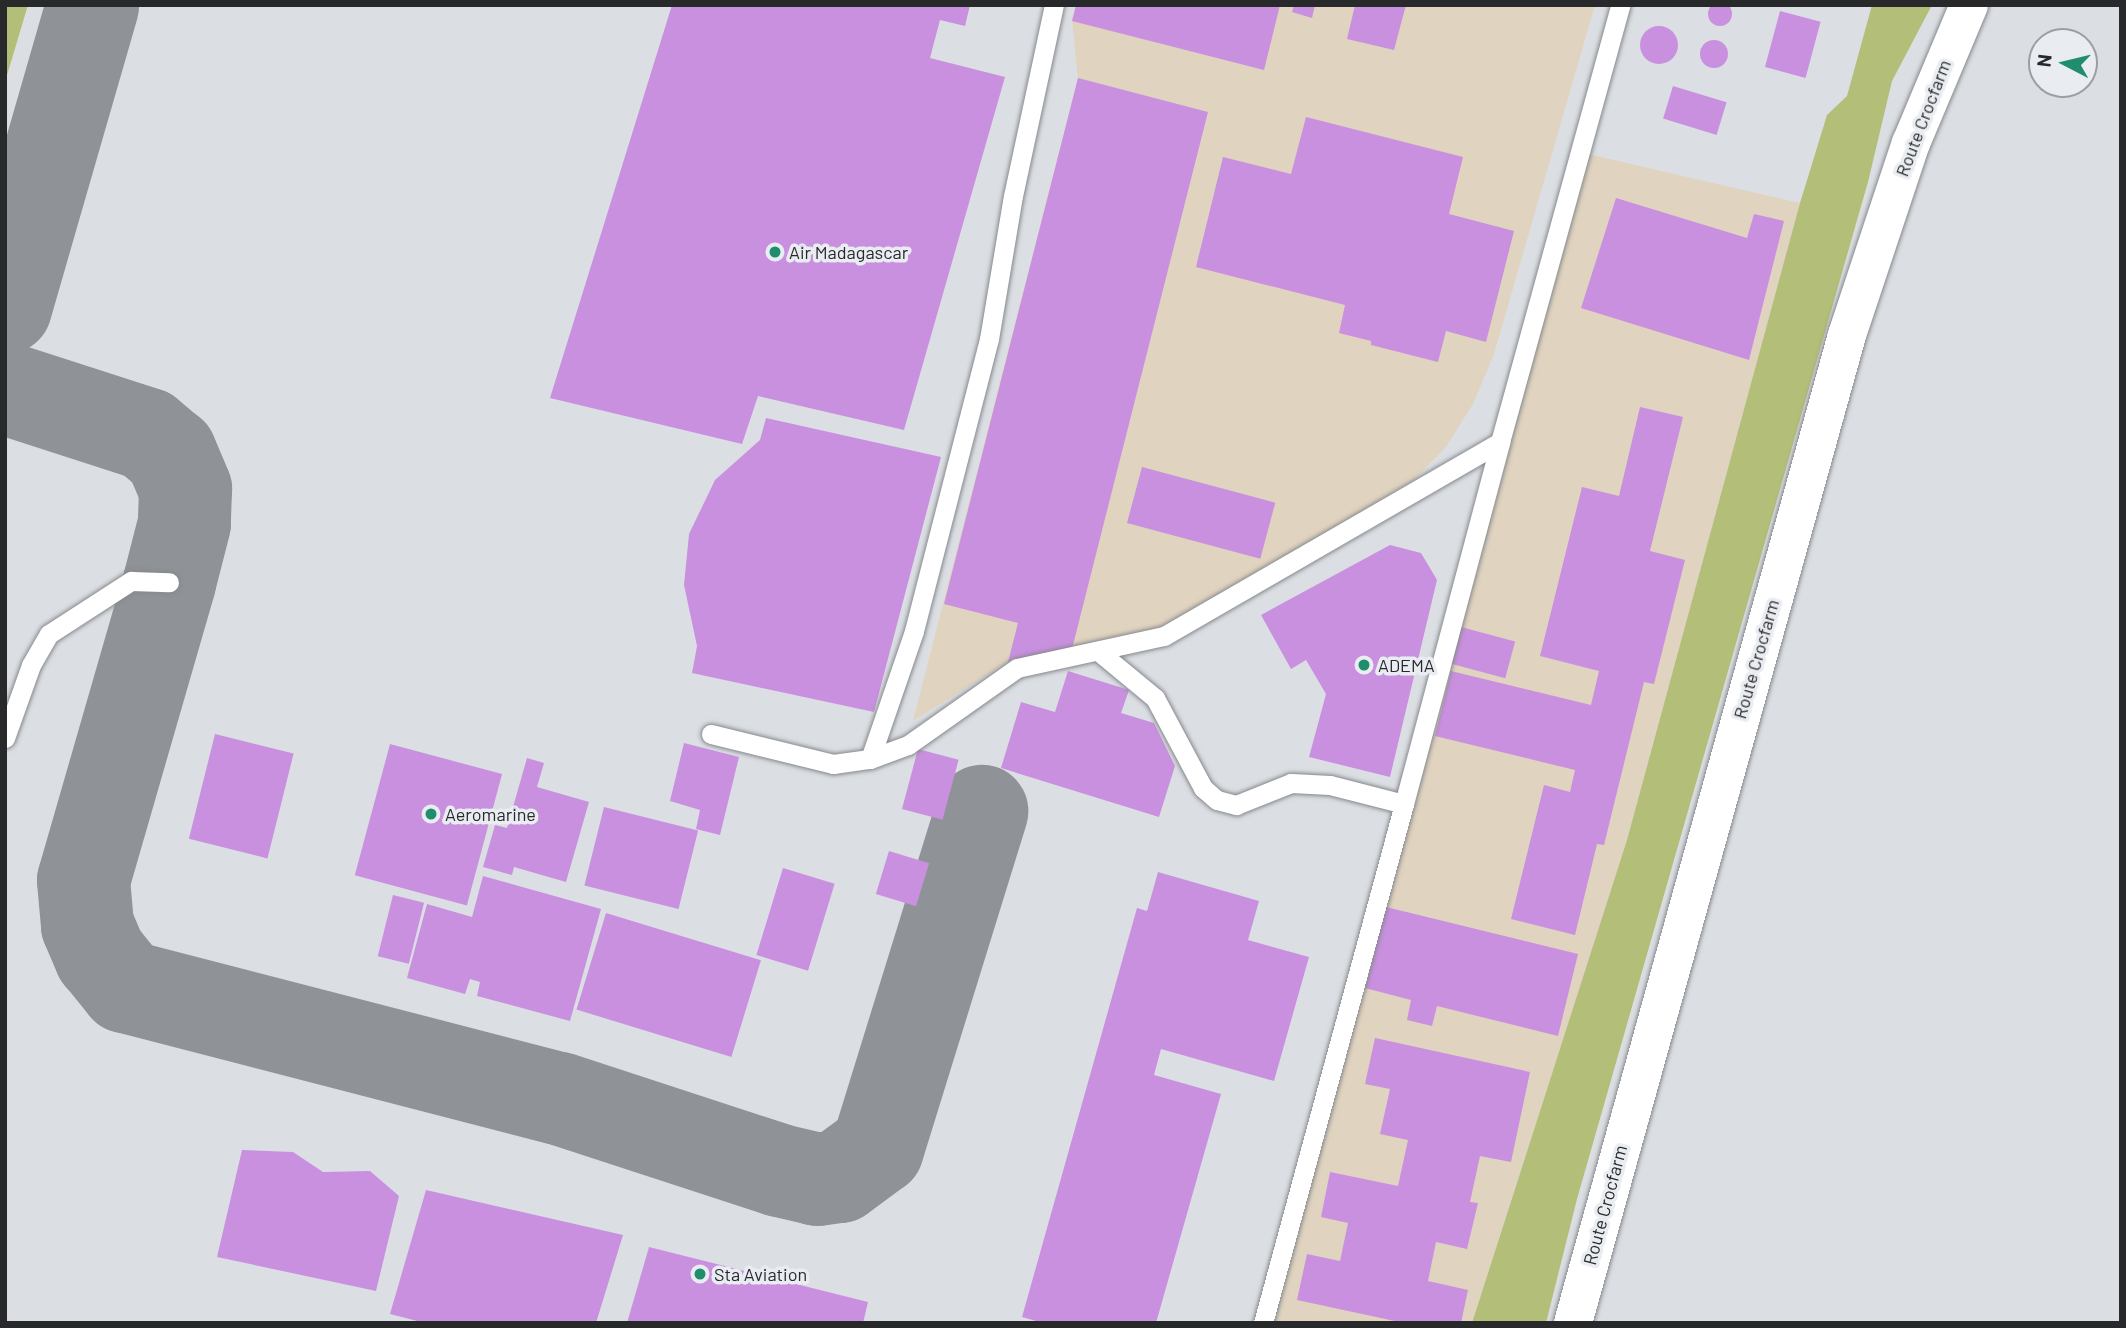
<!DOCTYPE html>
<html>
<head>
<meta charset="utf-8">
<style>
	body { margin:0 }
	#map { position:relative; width:2126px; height:1328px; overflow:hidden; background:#dbdfe4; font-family:Barlow,sans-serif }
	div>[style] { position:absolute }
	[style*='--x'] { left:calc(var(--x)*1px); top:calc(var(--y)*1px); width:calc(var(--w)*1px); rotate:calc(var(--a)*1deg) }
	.commercial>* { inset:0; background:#e0d3bf }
	.green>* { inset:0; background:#b3be79 }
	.taxiway>* { height:93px; margin:-46.5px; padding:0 46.5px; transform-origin:46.5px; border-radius:46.5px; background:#8f9296 }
	.building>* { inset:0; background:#c990df; transform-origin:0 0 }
	.round { border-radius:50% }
	.roads { filter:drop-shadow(0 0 2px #86898d) drop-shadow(0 0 2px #86898d) }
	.service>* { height:19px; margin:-9.5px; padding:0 9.5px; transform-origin:9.5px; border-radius:9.5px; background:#fff }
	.tertiary>* { height:38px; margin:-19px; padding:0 19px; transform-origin:19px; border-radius:19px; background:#fff }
	.dots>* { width:19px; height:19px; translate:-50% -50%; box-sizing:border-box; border:4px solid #e9ecf1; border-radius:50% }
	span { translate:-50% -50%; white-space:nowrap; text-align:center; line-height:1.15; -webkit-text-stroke:7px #e9ecf1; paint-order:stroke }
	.street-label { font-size:18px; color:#28292b }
	.poi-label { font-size:18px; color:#28292b }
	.left { translate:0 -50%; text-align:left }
	.frame { position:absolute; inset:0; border:7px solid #28292b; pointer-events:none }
	.north { position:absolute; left:2028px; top:28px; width:70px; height:70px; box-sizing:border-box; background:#e9ecf1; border:2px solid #9c9ea2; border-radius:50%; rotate:277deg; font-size:19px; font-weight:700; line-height:28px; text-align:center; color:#28292b }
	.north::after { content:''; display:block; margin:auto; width:24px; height:32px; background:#208e6d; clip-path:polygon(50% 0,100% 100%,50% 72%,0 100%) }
</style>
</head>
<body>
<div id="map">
	<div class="commercial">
		<i style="clip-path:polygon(1076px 5px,1595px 5px,1494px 354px,1473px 404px,1446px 447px,1413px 481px,1135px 644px,1072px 649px,1008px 662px,913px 721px,1078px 78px,1072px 21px)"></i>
		<i style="clip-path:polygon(1588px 154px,1800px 203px,1627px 840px,1472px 1323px,1266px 1323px)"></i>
	</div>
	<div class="green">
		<i style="clip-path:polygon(5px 5px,28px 5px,5px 82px)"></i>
		<i style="clip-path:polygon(1872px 5px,1932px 5px,1892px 81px,1868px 182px,1577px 1199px,1546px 1323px,1472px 1323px,1627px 840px,1800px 203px,1827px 115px,1847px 96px)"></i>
	</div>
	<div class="taxiway">
		<i style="--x:5;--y:307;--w:314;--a:-73.9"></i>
		<i style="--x:5;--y:388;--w:149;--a:17.9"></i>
		<i style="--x:147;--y:434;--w:30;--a:40"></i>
		<i style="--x:170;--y:453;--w:39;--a:67"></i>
		<i style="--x:185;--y:489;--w:34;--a:92"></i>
		<i style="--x:184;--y:523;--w:61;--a:104.3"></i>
		<i style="--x:169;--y:582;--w:310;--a:106.1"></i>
		<i style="--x:83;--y:880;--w:45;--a:84.9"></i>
		<i style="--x:87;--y:925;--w:33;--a:67"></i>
		<i style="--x:100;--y:955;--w:40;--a:51"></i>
		<i style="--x:125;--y:986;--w:448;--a:14.5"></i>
		<i style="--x:559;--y:1098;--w:231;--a:18.1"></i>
		<i style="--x:779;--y:1170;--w:39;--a:13"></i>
		<i style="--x:817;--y:1179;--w:22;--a:-8"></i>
		<i style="--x:839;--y:1176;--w:47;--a:-36.4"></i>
		<i style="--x:877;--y:1148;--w:353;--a:-72.8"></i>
	</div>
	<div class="building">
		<i class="round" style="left:1708px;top:2px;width:24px;height:24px"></i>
		<i style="clip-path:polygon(672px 5px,970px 5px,965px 26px,940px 20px,930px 58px,1005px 77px,904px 430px,758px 396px,742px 444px,550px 398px)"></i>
		<i style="clip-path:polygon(1076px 5px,1280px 5px,1264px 70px,1072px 21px)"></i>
		<i style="clip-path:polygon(1294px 5px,1315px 5px,1312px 18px,1292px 12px)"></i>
		<i style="clip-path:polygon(1355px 5px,1406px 5px,1394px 50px,1347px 39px)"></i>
		<i style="left:1780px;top:11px;width:42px;height:58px;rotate:15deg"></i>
		<i class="round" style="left:1640px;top:26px;width:38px;height:38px"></i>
		<i class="round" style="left:1700px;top:40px;width:28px;height:28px"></i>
		<i style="clip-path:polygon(1078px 78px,1208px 112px,1072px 649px,1008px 662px,1018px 623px,944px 604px)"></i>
		<i style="left:1673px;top:86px;width:56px;height:34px;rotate:17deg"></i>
		<i style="clip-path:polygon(1306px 117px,1463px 157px,1449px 214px,1514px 231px,1486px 342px,1446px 331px,1438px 362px,1371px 345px,1371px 341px,1339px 333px,1345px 305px,1196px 267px,1223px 157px,1291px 174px)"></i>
		<i style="clip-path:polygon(1616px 198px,1747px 238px,1754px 214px,1784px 221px,1749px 360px,1581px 308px)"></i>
		<i style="clip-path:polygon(1640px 407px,1683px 417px,1650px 551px,1685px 560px,1654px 684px,1644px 682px,1604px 845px,1597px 844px,1575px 935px,1511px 919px,1544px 785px,1570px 792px,1575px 770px,1435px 736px,1451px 671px,1591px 705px,1599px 671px,1540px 656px,1582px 487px,1619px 496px)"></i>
		<i style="clip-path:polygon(766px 418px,941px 457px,874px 712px,692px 673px,697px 646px,684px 585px,689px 534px,715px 480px,760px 440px)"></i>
		<i style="left:1142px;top:467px;width:138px;height:58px;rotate:15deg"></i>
		<i style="clip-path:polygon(1390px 545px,1421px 553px,1437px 580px,1390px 777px,1309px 757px,1326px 694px,1306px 660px,1291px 669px,1261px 615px)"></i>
		<i style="left:1461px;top:627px;width:56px;height:38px;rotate:15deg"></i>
		<i style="clip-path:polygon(1068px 671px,1129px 690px,1121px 713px,1154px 723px,1175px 766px,1159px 817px,1001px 768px,1021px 702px,1055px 712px)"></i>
		<i style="left:215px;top:734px;width:81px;height:108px;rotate:14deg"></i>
		<i style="clip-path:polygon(684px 743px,739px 757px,720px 835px,696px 829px,700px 810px,670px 801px)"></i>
		<i style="left:390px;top:744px;width:116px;height:136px;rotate:15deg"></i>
		<i style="left:918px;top:749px;width:42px;height:62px;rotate:15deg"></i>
		<i style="clip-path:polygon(527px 758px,544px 763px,537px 787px,589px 802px,566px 882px,514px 867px,512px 875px,483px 867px,495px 825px,507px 828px)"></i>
		<i style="left:604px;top:807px;width:97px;height:81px;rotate:14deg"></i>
		<i style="left:889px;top:851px;width:42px;height:45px;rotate:17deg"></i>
		<i style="left:783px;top:868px;width:54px;height:91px;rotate:17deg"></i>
		<i style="clip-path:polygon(1158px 872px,1259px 901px,1248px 940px,1309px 957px,1274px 1081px,1161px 1049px,1154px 1075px,1221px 1094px,1156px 1323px,1043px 1323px,1022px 1317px,1137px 908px,1147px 911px)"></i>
		<i style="clip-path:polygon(483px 876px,601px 909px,570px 1021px,477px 996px,480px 982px,470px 979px,465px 994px,407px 978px,427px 904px,472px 917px)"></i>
		<i style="left:393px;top:895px;width:32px;height:63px;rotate:14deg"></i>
		<i style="clip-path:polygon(1386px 907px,1578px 954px,1558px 1036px,1437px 1006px,1432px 1026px,1407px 1020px,1411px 1000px,1365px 988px)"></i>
		<i style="left:606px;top:913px;width:162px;height:101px;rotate:17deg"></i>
		<i style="clip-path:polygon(1375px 1038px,1530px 1072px,1511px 1162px,1480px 1156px,1470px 1202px,1478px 1203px,1467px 1249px,1436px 1242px,1428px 1281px,1468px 1290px,1461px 1323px,1404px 1323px,1297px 1300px,1307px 1254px,1340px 1261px,1348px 1223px,1321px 1217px,1330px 1172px,1398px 1186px,1408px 1140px,1380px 1134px,1390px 1089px,1365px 1084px)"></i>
		<i style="clip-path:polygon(242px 1150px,293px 1152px,323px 1172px,370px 1171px,399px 1196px,376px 1291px,217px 1257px)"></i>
		<i style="clip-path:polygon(426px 1190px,623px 1235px,596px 1323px,425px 1323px,390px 1314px)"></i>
		<i style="clip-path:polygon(649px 1247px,868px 1302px,863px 1323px,627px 1323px)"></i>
	</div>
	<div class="roads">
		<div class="service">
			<i style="--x:1098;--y:651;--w:74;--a:39.5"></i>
			<i style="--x:1155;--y:698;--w:102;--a:61.9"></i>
			<i style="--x:1203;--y:788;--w:18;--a:41"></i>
			<i style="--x:1217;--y:800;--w:20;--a:15"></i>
			<i style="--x:1236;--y:805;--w:59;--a:-21.8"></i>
			<i style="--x:1291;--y:783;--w:39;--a:3"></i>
			<i style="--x:1330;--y:785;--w:76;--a:14.4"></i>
			<i style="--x:1404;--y:804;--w:375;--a:-75.1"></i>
			<i style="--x:711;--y:734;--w:126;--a:13.8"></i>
			<i style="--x:833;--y:764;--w:37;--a:-8"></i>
			<i style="--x:870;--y:759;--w:40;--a:-20.2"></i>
			<i style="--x:908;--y:745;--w:133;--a:-35.2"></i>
			<i style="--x:1017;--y:668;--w:150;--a:-12.3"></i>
			<i style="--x:1164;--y:636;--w:388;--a:-30"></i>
			<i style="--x:1500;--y:442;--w:453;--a:-74.6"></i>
			<i style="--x:5;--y:738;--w:77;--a:-70.4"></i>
			<i style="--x:31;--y:665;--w:36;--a:-60"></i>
			<i style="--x:49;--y:634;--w:98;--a:-32.9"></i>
			<i style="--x:131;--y:581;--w:38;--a:2"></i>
			<i style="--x:870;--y:759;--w:135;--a:-71"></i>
			<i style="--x:914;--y:631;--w:301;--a:-75.6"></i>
			<i style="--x:989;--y:339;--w:145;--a:-80.5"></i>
			<i style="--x:1013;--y:196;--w:195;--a:-77.9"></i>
			<i style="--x:1263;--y:1323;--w:538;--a:-74.8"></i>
		</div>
		<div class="tertiary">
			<i style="--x:1573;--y:1323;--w:1025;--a:-74.5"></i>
			<i style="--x:1847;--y:335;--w:202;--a:-71.6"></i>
			<i style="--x:1911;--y:143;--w:150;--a:-67.2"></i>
		</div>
	</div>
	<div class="dots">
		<i style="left:775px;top:252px;background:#208e6d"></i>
		<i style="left:1364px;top:665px;background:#208e6d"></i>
		<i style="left:431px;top:814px;background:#208e6d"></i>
		<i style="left:700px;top:1274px;background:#208e6d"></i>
	</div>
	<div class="street-label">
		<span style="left:1923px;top:118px;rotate:-69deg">Route Crocfarm</span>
		<span style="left:1756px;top:659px;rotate:-74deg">Route Crocfarm</span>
		<span style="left:1605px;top:1205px;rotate:-75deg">Route Crocfarm</span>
	</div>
	<div class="poi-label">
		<span class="left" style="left:789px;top:252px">Air Madagascar</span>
		<span class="left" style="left:1378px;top:665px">ADEMA</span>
		<span class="left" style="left:445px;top:814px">Aeromarine</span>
		<span class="left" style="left:714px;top:1274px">Sta Aviation</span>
	</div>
	<div class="frame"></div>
	<div class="north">N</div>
</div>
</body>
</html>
